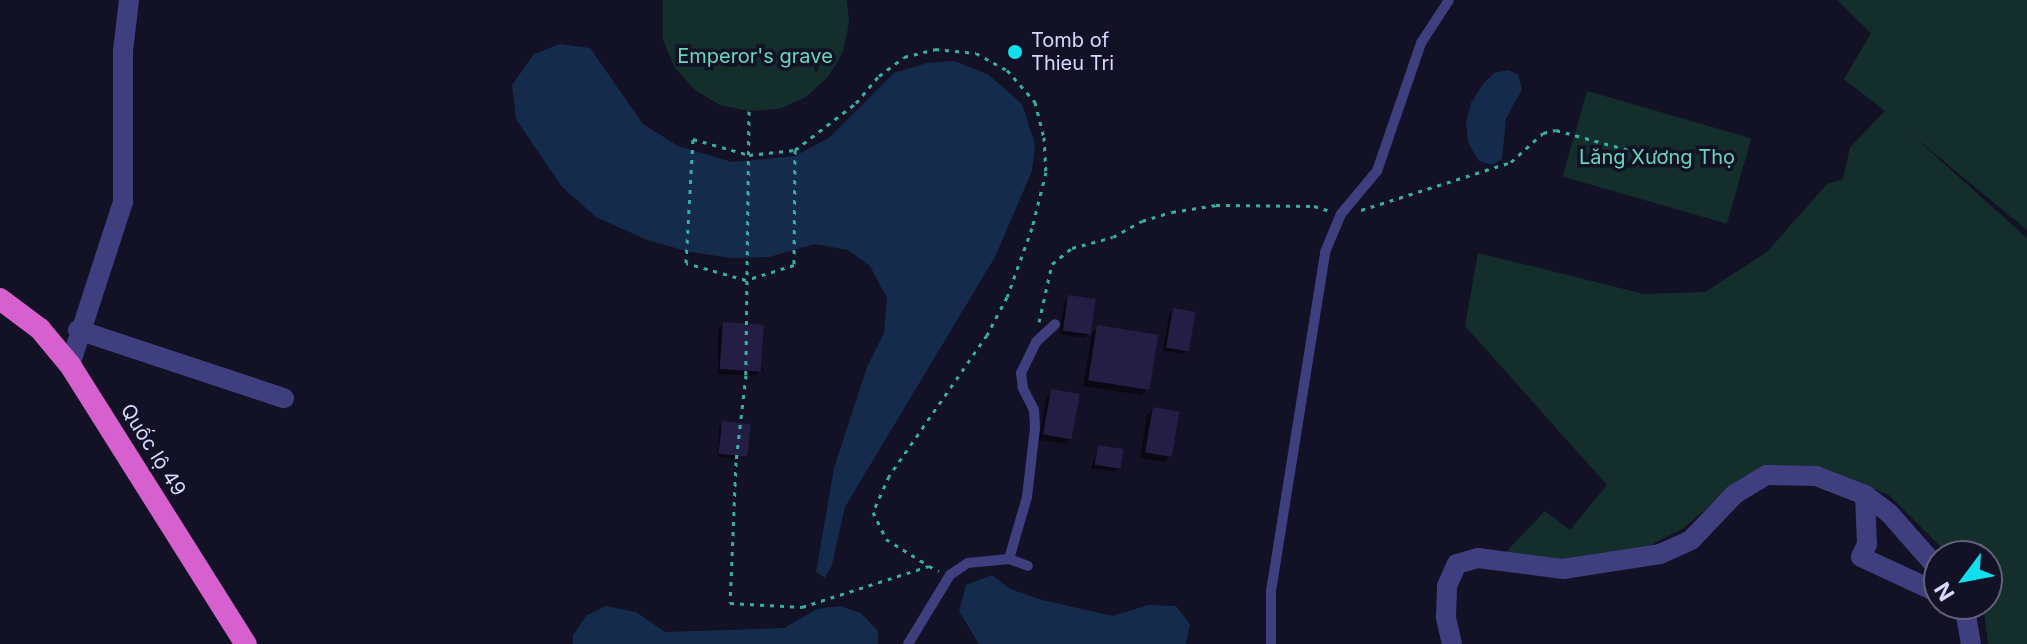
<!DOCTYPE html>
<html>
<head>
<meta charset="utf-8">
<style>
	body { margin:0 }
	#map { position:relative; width:2027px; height:644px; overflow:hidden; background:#131125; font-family:Inter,sans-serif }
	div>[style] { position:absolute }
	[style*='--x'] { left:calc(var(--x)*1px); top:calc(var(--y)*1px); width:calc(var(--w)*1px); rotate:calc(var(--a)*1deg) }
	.green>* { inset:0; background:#142e2c; transform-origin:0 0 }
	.water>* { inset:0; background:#142b4b }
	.shadow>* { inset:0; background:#0007 }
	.building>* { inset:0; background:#241e44; transform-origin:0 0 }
	.path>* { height:3px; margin-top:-1.5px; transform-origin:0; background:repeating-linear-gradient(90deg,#38afa4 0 4px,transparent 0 10px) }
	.service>* { height:10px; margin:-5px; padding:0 5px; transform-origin:5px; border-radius:5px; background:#3f3f80 }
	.minor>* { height:20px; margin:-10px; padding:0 10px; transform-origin:10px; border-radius:10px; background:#3f3f80 }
	.trunk>* { height:22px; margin:-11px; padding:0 11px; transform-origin:11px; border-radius:11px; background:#d661ce }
	.dots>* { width:22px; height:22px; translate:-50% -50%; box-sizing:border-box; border:4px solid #131125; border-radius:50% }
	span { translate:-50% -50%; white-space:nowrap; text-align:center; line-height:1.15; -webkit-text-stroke:7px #131125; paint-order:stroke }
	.poi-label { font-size:20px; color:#dad7fc }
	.left { translate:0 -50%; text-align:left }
	.park-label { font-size:20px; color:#68d7b8 }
	.street-label { font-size:20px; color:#dad7fc }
	.north { position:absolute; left:1923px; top:540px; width:80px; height:80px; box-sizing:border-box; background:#131125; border:2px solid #63607b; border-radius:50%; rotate:238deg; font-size:22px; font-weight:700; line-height:32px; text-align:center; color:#dad7fc }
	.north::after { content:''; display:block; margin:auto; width:28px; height:36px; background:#12dfee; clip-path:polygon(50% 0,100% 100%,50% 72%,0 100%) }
</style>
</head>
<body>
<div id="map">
	<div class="green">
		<i style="clip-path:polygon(663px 0,847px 0,849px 23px,843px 52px,828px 77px,806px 97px,779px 109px,749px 111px,720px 105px,695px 90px,675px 68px,663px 40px)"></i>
		<i style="clip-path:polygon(1837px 0,2027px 0,2027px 230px,1912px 135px,2027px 238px,2027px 644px,1988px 644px,1983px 604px,1987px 604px,1987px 556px,1950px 556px,1889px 495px,1840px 476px,1783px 468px,1744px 476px,1684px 528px,1645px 548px,1561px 560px,1505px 553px,1545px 511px,1570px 530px,1607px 485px,1465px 326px,1478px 253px,1644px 294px,1705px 292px,1767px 252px,1827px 184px,1843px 179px,1850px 147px,1885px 111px,1844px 79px,1871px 33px)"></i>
		<i style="left:1587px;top:91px;width:171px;height:89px;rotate:16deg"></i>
	</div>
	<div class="water">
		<i style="clip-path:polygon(560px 44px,590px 48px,643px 124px,678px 146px,732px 162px,795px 156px,830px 137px,894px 73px,927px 63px,955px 61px,989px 75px,1022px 104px,1035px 144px,1032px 171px,995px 257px,845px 507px,832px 565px,825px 578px,816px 572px,834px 468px,867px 367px,884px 333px,887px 298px,870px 266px,848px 250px,815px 244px,769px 257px,732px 258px,690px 252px,647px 240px,596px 217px,562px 187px,516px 119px,512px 85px,534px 54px)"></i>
		<i style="clip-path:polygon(1508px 70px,1518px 74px,1522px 89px,1506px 119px,1502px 159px,1493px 165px,1479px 161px,1468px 142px,1466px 122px,1471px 103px,1483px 84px,1494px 73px)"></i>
		<i style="clip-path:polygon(992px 575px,1010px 589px,1042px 600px,1113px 616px,1148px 605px,1176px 606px,1190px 624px,1186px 644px,979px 644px,959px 611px,966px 585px)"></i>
		<i style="clip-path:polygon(606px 606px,636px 612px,665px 632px,784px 628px,817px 609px,840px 606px,861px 613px,878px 631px,878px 644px,573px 644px,573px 635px,587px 615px)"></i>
	</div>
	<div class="shadow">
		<i style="clip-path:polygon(1069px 297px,1088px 334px,1085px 338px,1059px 334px,1065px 301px)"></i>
		<i style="clip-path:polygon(1173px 310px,1188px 350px,1184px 354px,1163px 351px,1169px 314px)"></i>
		<i style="clip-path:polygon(724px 324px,763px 369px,756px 375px,718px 374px,718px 330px)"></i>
		<i style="clip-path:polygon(1098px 327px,1147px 389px,1141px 395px,1083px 386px,1092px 333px)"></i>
		<i style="clip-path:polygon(1052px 391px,1071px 438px,1065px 444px,1039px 440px,1046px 397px)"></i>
		<i style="clip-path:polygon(1154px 409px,1171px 456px,1164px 462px,1140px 458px,1147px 415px)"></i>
		<i style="clip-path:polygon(723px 423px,749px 455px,745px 459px,718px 457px,719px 427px)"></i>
		<i style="clip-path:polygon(1098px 447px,1119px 468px,1115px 472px,1091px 468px)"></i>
	</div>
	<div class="building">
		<i style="left:1068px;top:295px;width:28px;height:36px;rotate:8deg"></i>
		<i style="left:1173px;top:308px;width:23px;height:40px;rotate:10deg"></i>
		<i style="left:723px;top:322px;width:41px;height:47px;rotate:4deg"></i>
		<i style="left:1097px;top:325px;width:62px;height:56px;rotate:9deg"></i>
		<i style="left:1051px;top:389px;width:29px;height:46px;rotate:10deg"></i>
		<i style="left:1153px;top:407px;width:27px;height:46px;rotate:10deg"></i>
		<i style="left:722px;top:421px;width:29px;height:33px;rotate:6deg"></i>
		<i style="left:1098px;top:445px;width:26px;height:20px;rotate:9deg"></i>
	</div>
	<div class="path">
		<i style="--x:749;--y:111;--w:264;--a:90.7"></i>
		<i style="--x:746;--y:375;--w:88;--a:96.6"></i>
		<i style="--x:736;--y:462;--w:141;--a:92.4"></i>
		<i style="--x:730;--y:603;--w:72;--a:3.2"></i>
		<i style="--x:802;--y:607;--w:133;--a:-17.9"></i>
		<i style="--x:929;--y:566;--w:11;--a:27"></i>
		<i style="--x:795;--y:150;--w:115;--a:90.5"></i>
		<i style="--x:794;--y:265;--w:50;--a:162.6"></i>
		<i style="--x:746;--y:280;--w:62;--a:-164.2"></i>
		<i style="--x:686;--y:263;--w:124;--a:-86.8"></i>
		<i style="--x:693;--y:139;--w:58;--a:15.9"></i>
		<i style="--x:749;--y:155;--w:46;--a:-6.2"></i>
		<i style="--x:795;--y:150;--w:77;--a:-37.6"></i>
		<i style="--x:856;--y:103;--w:35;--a:-50"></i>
		<i style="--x:879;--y:76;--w:31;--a:-37"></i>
		<i style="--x:904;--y:57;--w:32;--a:-14"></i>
		<i style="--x:935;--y:49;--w:41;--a:5.6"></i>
		<i style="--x:976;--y:53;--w:35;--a:29"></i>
		<i style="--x:1007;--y:70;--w:43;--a:48.8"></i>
		<i style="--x:1035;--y:102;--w:36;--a:76"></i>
		<i style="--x:1044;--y:137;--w:35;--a:87"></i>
		<i style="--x:1046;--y:172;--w:58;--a:104"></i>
		<i style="--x:1032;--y:228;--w:73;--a:109.9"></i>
		<i style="--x:1007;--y:297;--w:43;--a:117.8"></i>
		<i style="--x:987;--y:335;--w:172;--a:124.8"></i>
		<i style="--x:889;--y:476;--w:39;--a:114"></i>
		<i style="--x:873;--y:512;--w:30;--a:64"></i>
		<i style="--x:886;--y:539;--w:51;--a:32.1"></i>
		<i style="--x:1361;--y:210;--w:157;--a:-17.7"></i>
		<i style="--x:1511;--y:162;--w:43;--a:-42.2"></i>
		<i style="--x:1543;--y:133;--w:13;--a:-13"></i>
		<i style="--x:1556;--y:130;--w:105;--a:15.5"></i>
		<i style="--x:1039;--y:322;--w:59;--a:-77.4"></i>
		<i style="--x:1052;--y:264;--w:26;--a:-39"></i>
		<i style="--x:1072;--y:248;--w:42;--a:-15"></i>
		<i style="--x:1113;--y:237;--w:33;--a:-29"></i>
		<i style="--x:1142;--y:221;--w:31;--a:-17"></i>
		<i style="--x:1172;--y:212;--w:45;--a:-9"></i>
		<i style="--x:1216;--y:205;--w:98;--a:0.6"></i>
		<i style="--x:1314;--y:206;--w:17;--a:17"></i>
	</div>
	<div class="service">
		<i style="--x:1009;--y:559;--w:65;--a:-73.8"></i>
		<i style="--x:1027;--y:497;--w:69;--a:-83.4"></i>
		<i style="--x:1035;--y:428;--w:18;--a:-93"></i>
		<i style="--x:1034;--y:410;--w:25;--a:-117"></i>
		<i style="--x:1023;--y:388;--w:15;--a:-98"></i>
		<i style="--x:1021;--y:373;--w:34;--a:-64"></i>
		<i style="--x:1036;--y:342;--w:26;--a:-43"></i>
		<i style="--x:908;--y:644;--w:81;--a:-58.7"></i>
		<i style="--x:950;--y:575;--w:22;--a:-34"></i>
		<i style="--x:968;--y:563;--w:41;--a:-5.6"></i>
		<i style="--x:1009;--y:559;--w:20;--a:20"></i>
		<i style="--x:1271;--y:644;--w:53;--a:-90"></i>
		<i style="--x:1271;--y:591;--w:343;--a:-80.9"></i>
		<i style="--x:1325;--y:252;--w:41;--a:-67.2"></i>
		<i style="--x:1341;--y:214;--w:56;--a:-50.1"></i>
		<i style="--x:1377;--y:171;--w:135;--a:-71"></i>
		<i style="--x:1421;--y:43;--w:51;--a:-56.9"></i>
	</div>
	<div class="minor">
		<i style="--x:78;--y:330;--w:217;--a:18.3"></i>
		<i style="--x:70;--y:365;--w:171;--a:-72"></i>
		<i style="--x:123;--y:202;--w:151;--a:-90"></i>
		<i style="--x:123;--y:51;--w:51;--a:-83.3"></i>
		<i style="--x:1865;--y:495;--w:49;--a:87.7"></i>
		<i style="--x:1867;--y:544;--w:14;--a:115"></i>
		<i style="--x:1861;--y:557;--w:86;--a:24.8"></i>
		<i style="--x:1964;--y:604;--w:41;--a:80.1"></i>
		<i style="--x:1452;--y:644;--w:28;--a:-103"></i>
		<i style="--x:1446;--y:617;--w:31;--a:-88"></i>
		<i style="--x:1447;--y:586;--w:24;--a:-66"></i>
		<i style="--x:1457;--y:564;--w:22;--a:-16"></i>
		<i style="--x:1478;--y:558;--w:86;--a:7.4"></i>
		<i style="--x:1563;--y:569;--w:98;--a:-8.8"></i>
		<i style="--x:1660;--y:554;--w:34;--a:-24"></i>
		<i style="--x:1691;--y:540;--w:64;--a:-46.3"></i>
		<i style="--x:1735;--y:494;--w:37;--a:-31"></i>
		<i style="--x:1767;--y:475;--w:49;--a:1.2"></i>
		<i style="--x:1816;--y:476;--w:53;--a:21.2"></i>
		<i style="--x:1865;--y:495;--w:30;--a:37"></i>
		<i style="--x:1889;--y:513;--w:76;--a:48.7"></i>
	</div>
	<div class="trunk">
		<i style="--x:0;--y:299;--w:50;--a:36.9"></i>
		<i style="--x:40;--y:329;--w:47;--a:50.2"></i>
		<i style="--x:70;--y:365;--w:330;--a:57.8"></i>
	</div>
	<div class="dots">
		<i style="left:1015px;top:52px;background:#12dfee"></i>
	</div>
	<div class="poi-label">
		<span class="left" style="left:1031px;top:52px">Tomb of<br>Thieu Tri</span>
	</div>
	<div class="park-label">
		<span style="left:755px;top:56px">Emperor's grave</span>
		<span style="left:1657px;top:157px">Lăng Xương Thọ</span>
	</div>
	<div class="street-label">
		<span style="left:153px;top:450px;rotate:58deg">Quốc lộ 49</span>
	</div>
	<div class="north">N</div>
</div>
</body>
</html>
